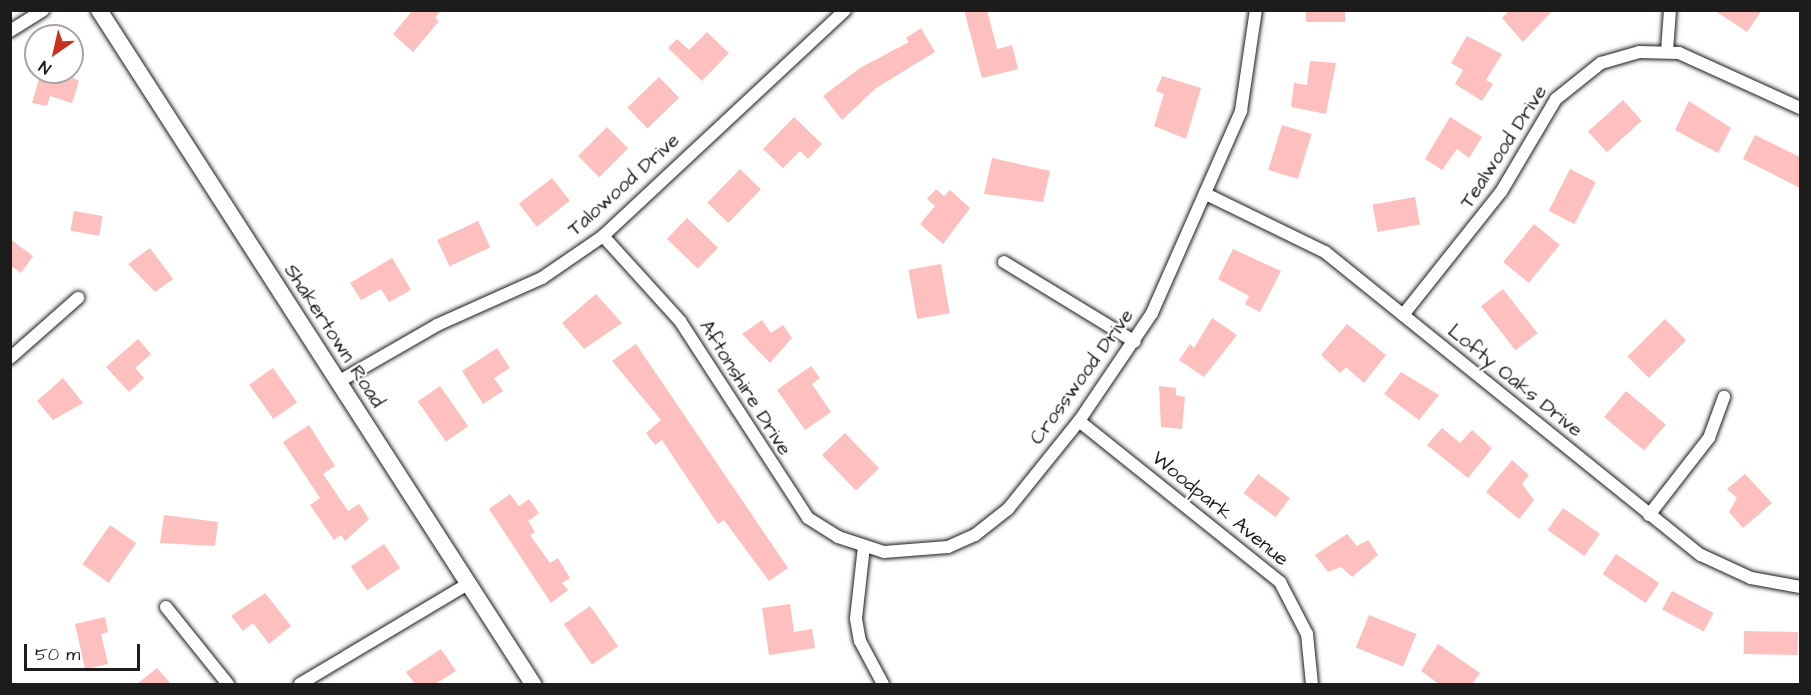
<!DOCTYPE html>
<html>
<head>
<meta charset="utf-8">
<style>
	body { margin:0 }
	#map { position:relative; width:1811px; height:695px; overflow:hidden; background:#fff; font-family:"Architects Daughter",sans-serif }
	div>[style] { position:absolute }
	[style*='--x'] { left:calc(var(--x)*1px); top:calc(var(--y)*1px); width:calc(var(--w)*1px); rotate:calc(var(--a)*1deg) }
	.building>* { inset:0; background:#fdc0be; transform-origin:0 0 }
	.roads { filter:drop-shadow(0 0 2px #1c1c1c) drop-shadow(0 0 2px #1c1c1c) }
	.street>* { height:12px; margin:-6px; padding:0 6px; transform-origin:6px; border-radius:6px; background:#fff }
	.secondary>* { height:16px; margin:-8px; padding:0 8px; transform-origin:8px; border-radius:8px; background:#fff }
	span { translate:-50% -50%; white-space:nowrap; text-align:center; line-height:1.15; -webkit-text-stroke:4.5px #fff; paint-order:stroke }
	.street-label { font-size:20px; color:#1c1c1c }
	.frame { position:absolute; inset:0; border:12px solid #1c1c1c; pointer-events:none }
	.north { position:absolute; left:24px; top:24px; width:60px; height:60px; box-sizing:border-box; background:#fff; border:2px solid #a4a4a4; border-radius:50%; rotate:214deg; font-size:16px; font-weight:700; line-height:24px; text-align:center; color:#1c1c1c }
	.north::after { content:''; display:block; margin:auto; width:21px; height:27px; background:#c8321e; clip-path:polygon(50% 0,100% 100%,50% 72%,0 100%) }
	.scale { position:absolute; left:24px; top:644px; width:116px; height:27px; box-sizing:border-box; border:3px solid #1c1c1c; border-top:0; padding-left:8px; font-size:18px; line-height:21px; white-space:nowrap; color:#1c1c1c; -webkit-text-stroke:4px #fff; paint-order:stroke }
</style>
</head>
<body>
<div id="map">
	<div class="building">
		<i style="clip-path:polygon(413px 10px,441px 10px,435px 18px,439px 21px,413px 52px,393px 34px)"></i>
		<i style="clip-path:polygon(964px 10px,987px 10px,997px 49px,1012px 45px,1018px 69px,982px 78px)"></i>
		<i style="left:1306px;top:10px;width:39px;height:12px"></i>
		<i style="clip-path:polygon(1510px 10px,1553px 10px,1523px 42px,1502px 18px)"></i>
		<i style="clip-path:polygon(1714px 10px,1762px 10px,1747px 32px)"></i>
		<i style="clip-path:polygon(921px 28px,935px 52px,876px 88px,842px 120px,823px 96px,860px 68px,909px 42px,906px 38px)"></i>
		<i style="clip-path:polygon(707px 32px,729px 53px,702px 81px,668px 48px,677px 39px,689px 50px)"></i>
		<i style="clip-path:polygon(1467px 36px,1502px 54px,1486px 80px,1493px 84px,1482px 101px,1455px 84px,1463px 70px,1451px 63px)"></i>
		<i style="clip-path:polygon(1310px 61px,1336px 63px,1326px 114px,1291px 107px,1294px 83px,1307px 85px)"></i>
		<i style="clip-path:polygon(41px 72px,64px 72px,79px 81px,72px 103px,50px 96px,47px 106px,32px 103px)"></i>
		<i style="clip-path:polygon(1162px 76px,1201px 88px,1186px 139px,1154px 126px,1164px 94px,1156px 91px)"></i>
		<i style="left:659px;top:77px;width:29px;height:44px;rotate:46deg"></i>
		<i style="left:1623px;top:100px;width:28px;height:47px;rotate:48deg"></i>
		<i style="clip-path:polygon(1689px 101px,1731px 128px,1718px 153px,1675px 130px)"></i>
		<i style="clip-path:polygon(794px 117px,822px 144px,808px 159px,800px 151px,783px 168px,763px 149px)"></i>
		<i style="clip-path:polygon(1450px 117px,1482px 137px,1469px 158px,1457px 149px,1442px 170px,1425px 159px)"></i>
		<i style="left:1282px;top:125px;width:31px;height:47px;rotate:17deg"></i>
		<i style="left:607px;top:127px;width:30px;height:41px;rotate:45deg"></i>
		<i style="clip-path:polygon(1755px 135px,1800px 157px,1800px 188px,1743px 159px)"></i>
		<i style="clip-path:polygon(992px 158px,1050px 171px,1043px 202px,984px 194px)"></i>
		<i style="left:740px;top:169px;width:29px;height:47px;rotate:44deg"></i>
		<i style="left:1570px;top:169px;width:29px;height:47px;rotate:27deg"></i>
		<i style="left:552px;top:178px;width:29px;height:42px;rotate:52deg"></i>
		<i style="clip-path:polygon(936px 189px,944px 196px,950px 190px,970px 208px,943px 244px,920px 224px,935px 206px,927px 199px)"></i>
		<i style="left:1415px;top:197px;width:28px;height:43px;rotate:80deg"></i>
		<i style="left:74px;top:211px;width:29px;height:20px;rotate:10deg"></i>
		<i style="left:687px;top:218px;width:43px;height:29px;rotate:44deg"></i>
		<i style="left:478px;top:221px;width:29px;height:45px;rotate:65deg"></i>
		<i style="left:1534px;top:224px;width:33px;height:49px;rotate:39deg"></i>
		<i style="clip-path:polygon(10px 239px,33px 256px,21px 273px,10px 265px)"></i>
		<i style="clip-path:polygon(150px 248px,173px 279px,155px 292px,128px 264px)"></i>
		<i style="clip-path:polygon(1233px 249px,1281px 271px,1260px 312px,1245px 304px,1249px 296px,1218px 279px)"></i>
		<i style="clip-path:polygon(392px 258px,411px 290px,389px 302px,381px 289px,361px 300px,350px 283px)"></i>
		<i style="left:941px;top:264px;width:50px;height:33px;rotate:80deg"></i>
		<i style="left:1503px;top:289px;width:56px;height:28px;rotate:52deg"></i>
		<i style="clip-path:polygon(596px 294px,622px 323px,584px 349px,562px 323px)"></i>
		<i style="clip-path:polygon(1212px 318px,1237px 335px,1204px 377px,1179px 360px,1190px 344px,1194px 348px)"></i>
		<i style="left:1665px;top:319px;width:30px;height:53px;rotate:45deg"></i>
		<i style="clip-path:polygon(762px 320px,771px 333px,783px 325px,792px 338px,770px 363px,742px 334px)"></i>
		<i style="clip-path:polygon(1347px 324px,1386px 355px,1364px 383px,1346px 367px,1340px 373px,1321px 355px)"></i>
		<i style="clip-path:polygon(138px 339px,151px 354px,135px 368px,144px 378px,129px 392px,106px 367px)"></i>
		<i style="clip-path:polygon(636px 344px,788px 568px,769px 581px,724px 520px,718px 524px,662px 440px,655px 445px,646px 433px,661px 420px,612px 361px)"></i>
		<i style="clip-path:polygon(497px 348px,510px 368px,494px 378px,503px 391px,483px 404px,462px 371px)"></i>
		<i style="clip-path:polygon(811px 366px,820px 378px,812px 384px,831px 412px,805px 430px,777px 390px)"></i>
		<i style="left:273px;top:368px;width:42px;height:29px;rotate:55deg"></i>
		<i style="clip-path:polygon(1401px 372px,1439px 395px,1419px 420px,1384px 394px)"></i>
		<i style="clip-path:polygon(63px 378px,83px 403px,53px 420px,37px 401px)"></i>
		<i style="left:440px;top:386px;width:49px;height:27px;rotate:55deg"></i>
		<i style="clip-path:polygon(1159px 386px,1176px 388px,1176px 395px,1185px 397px,1182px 429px,1161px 427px)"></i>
		<i style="left:1626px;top:391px;width:52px;height:34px;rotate:40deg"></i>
		<i style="clip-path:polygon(309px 425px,335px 466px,323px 474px,348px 511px,359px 504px,369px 519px,345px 541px,341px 535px,334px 540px,310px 505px,320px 498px,283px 442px)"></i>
		<i style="clip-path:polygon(1442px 428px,1460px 443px,1472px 430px,1492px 448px,1468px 478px,1427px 445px)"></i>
		<i style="left:845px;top:433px;width:49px;height:32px;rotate:46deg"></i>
		<i style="clip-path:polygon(1512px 460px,1529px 475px,1522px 484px,1534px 500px,1519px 519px,1486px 492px)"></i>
		<i style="left:1258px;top:474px;width:40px;height:24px;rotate:37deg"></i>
		<i style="clip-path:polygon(1745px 474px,1772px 503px,1743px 528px,1729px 512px,1737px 498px,1727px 489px)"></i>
		<i style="clip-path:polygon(510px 494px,519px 506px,529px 499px,539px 513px,528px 521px,535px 532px,530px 535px,550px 563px,558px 558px,570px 578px,562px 583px,568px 590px,551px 603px,489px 509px)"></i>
		<i style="left:1563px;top:508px;width:45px;height:27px;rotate:35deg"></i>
		<i style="clip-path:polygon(164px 515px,218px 522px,215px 546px,160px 543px)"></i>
		<i style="left:110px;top:525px;width:32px;height:48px;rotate:35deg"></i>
		<i style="clip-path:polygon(1347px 534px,1357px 546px,1368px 540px,1378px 555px,1352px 577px,1341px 567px,1328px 572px,1315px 555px)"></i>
		<i style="left:384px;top:544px;width:29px;height:40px;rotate:56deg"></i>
		<i style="left:1616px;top:554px;width:52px;height:24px;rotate:34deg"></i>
		<i style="left:1672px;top:591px;width:47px;height:21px;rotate:28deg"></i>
		<i style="clip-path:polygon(265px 593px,291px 626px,269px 644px,253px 623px,243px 631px,231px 616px)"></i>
		<i style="clip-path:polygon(790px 604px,794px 632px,812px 629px,815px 648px,769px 655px,762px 608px)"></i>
		<i style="left:590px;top:606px;width:49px;height:32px;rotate:55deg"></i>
		<i style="left:1369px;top:615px;width:51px;height:35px;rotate:22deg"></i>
		<i style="clip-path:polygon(105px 617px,108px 632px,101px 634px,108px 664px,85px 669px,75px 624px)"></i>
		<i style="left:1744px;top:631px;width:54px;height:23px;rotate:1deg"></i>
		<i style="clip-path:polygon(1438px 644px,1480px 673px,1472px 684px,1439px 684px,1421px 671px)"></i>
		<i style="clip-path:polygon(441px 649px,456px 671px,435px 684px,415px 684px,406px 672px)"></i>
		<i style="clip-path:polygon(157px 668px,171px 684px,137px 684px)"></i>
	</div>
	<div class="roads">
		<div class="street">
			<i style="--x:10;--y:31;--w:39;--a:-32"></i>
			<i style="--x:1667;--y:51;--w:41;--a:-85.8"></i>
			<i style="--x:1208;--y:195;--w:130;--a:26"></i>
			<i style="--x:1325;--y:252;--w:483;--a:38.9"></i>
			<i style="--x:1701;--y:555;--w:55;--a:24.7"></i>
			<i style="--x:1751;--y:578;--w:50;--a:10.4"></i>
			<i style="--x:603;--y:236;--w:115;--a:47.8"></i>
			<i style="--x:680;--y:321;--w:235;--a:57"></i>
			<i style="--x:808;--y:518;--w:36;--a:32"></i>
			<i style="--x:838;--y:537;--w:48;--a:18.1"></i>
			<i style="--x:884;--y:552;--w:64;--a:-4.5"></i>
			<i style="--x:948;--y:547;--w:30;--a:-24"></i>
			<i style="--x:975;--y:535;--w:42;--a:-38.2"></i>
			<i style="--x:1008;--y:509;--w:113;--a:-51.1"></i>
			<i style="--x:1079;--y:421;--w:130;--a:-55.9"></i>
			<i style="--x:1152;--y:313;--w:221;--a:-66.2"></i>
			<i style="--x:1241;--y:111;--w:102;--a:-81.6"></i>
			<i style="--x:1004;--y:262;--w:153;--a:31.4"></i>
			<i style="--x:1403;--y:315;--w:157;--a:-51.5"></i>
			<i style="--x:1501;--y:192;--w:108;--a:-59.4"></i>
			<i style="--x:1556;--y:99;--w:58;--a:-38.7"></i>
			<i style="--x:1601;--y:63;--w:40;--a:-16"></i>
			<i style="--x:1639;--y:52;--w:40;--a:1.4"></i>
			<i style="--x:1679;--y:53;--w:133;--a:24.4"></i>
			<i style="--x:10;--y:358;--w:91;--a:-41.4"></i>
			<i style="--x:338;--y:382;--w:114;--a:-29.9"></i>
			<i style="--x:437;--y:325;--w:115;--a:-24.1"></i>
			<i style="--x:542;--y:278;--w:74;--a:-34.5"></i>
			<i style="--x:603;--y:236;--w:331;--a:-43"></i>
			<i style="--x:1079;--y:421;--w:258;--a:38.7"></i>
			<i style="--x:1280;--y:582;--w:59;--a:62.6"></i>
			<i style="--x:1307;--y:634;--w:50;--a:84.3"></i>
			<i style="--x:1649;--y:515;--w:98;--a:-52.1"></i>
			<i style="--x:1709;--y:438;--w:44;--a:-69.9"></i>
			<i style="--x:864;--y:546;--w:73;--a:96.3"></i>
			<i style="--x:856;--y:619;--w:22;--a:80"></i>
			<i style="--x:860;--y:641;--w:49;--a:61.9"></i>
			<i style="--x:166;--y:607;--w:99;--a:51.2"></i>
			<i style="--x:300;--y:684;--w:196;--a:-30.8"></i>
		</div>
		<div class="secondary">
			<i style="--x:99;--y:10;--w:802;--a:57.22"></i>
		</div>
	</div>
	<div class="street-label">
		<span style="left:1504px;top:147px;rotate:-57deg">Tealwood Drive</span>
		<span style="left:624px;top:185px;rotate:-42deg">Talowood Drive</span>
		<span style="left:334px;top:336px;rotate:57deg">Shakertown Road</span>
		<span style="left:1082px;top:377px;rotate:-54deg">Crosswood Drive</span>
		<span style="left:1515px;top:381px;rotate:39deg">Lofty Oaks Drive</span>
		<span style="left:745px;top:388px;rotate:58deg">Aftonshire Drive</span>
		<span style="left:1220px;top:509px;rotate:39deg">Woodpark Avenue</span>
	</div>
	<div class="frame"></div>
	<div class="north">N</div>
	<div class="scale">50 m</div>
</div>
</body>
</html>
